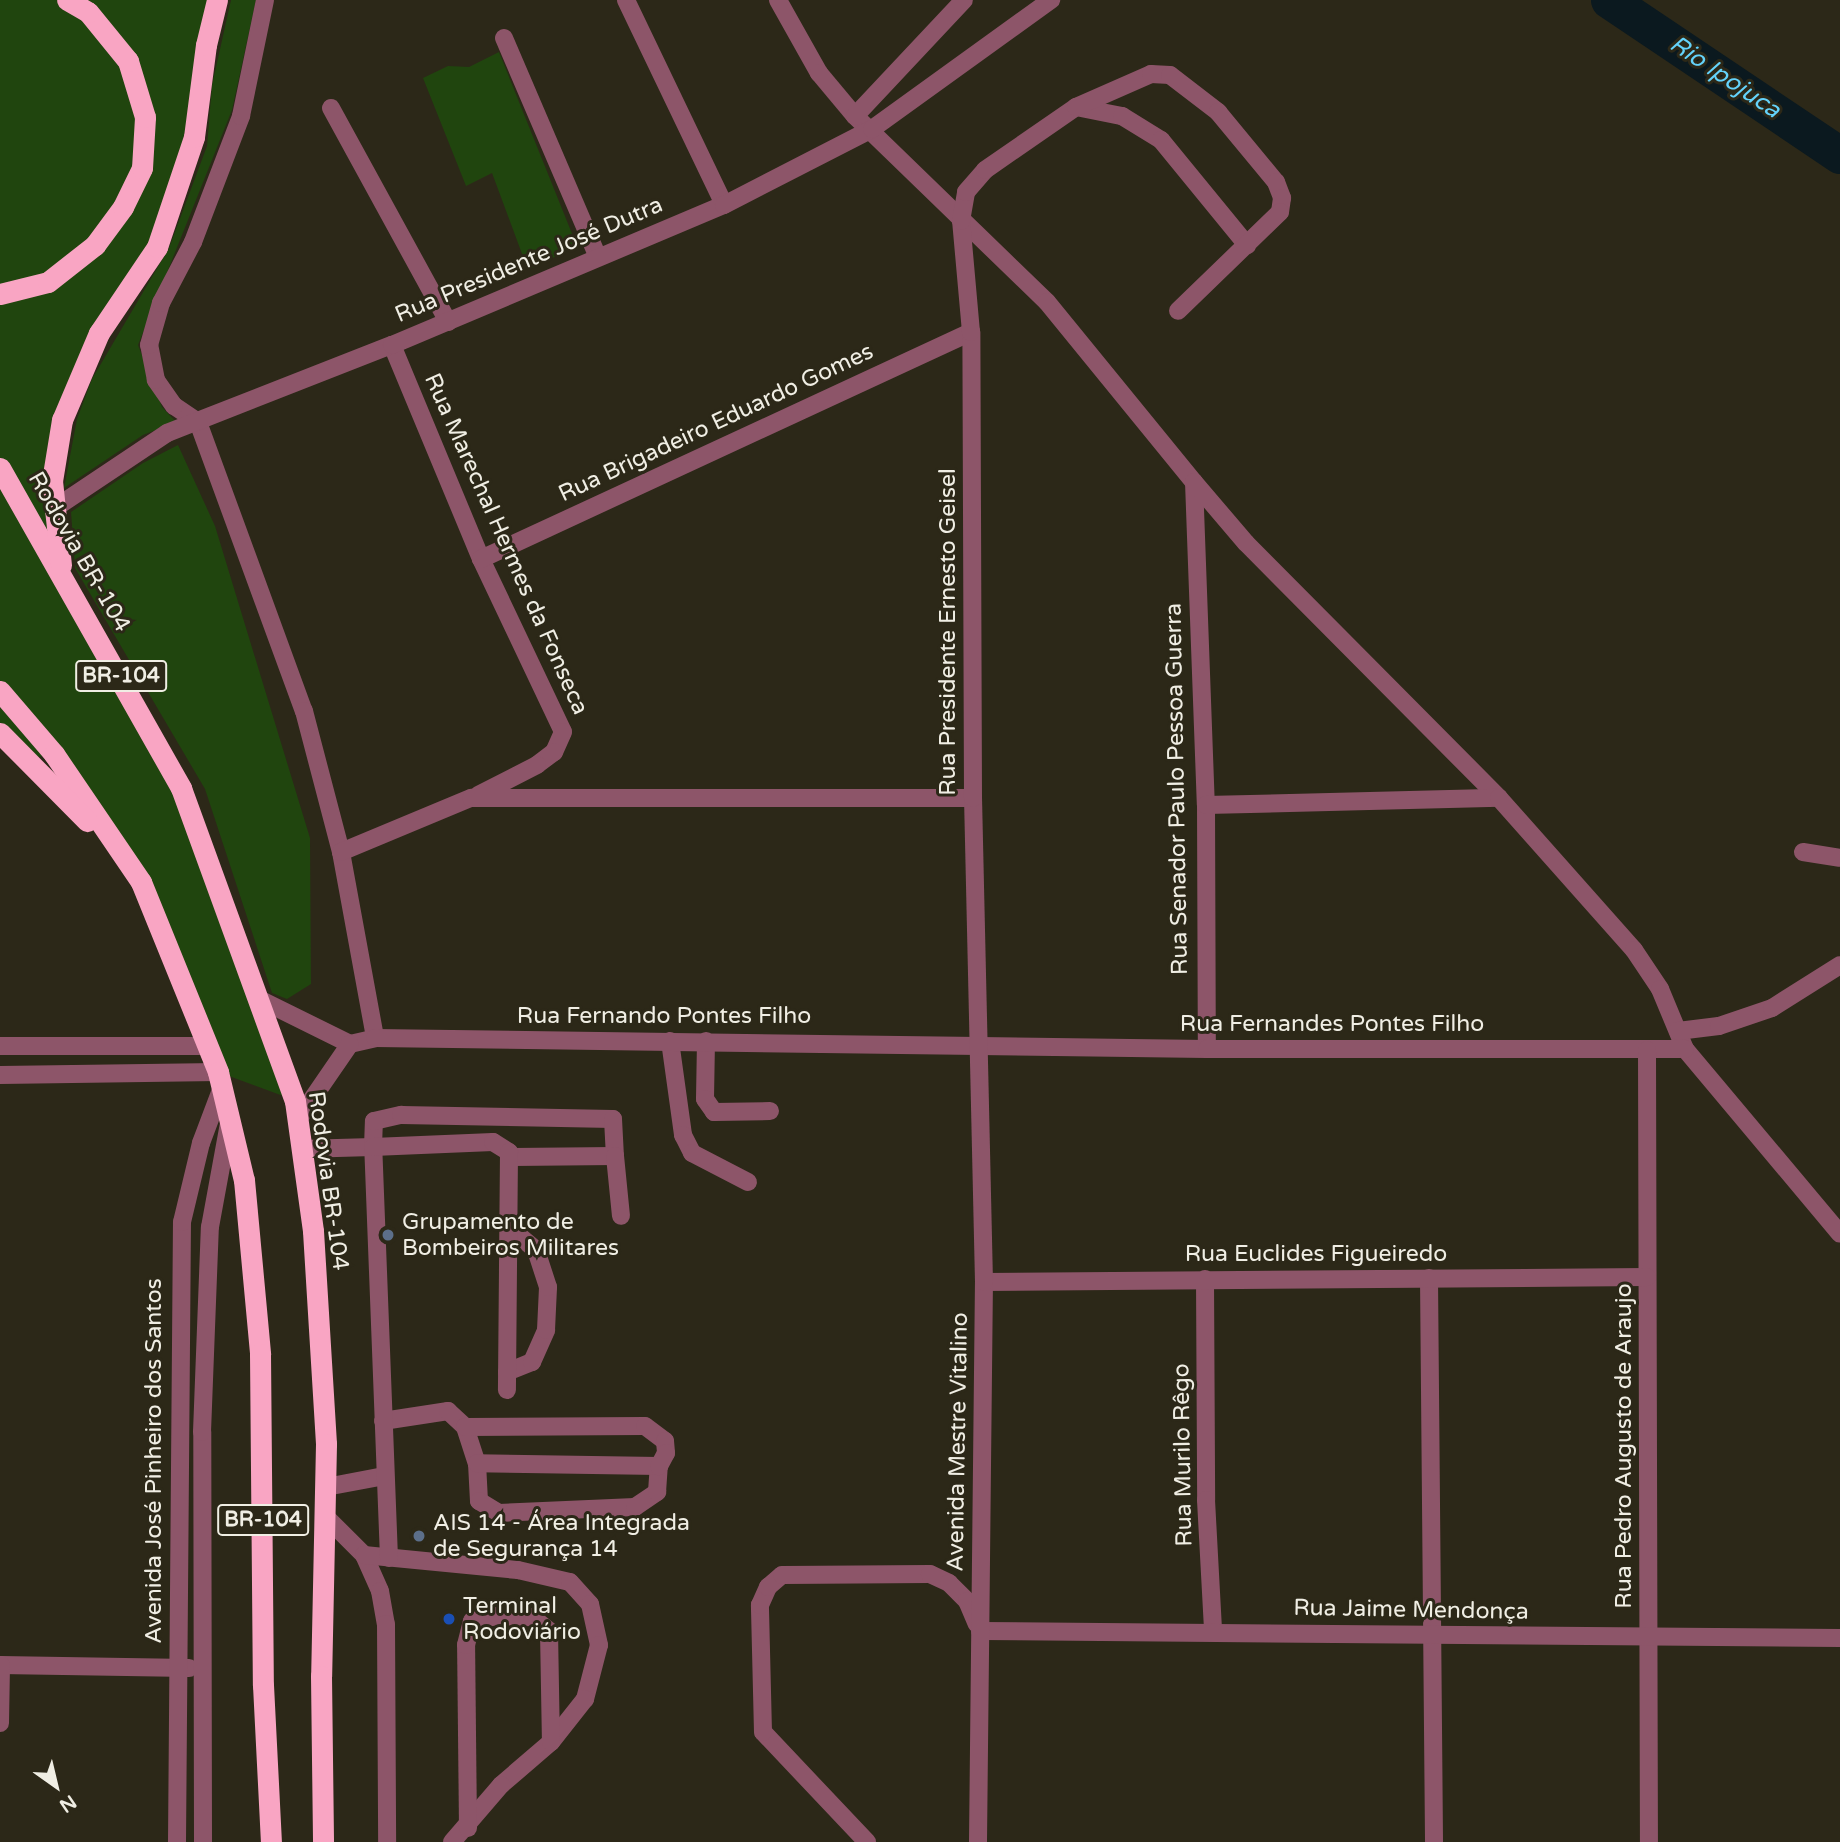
<!DOCTYPE html>
<html>
<head>
<meta charset="utf-8">
<style>
	body { margin:0 }
	#map { position:relative; width:1840px; height:1842px; overflow:hidden; background:#2c2818; font-family:"Varela Round",sans-serif }
	div>[style] { position:absolute }
	[style*='--x'] { left:calc(var(--x)*1px); top:calc(var(--y)*1px); width:calc(var(--w)*1px); rotate:calc(var(--a)*1deg) }
	.green>* { inset:0; background:#20450e }
	.river>* { height:37px; margin:-18.5px; padding:0 18.5px; transform-origin:18.5px; border-radius:18.5px; background:#0b191f }
	.minor>* { height:18px; margin:-9px; padding:0 9px; transform-origin:9px; border-radius:9px; background:#8d5569 }
	.highway>* { height:21px; margin:-10.5px; padding:0 10.5px; transform-origin:10.5px; border-radius:10.5px; background:#f9a5c3 }
	.dots>* { width:19px; height:19px; translate:-50% -50%; box-sizing:border-box; border:4px solid #2c2818; border-radius:50% }
	span { translate:-50% -50%; white-space:nowrap; text-align:center; line-height:1.15; -webkit-text-stroke:6px #2c2818; paint-order:stroke }
	.shield-label span { padding:2px 5px; background:#2c2818; border:2px solid; border-radius:5px; -webkit-text-stroke-width:0 }
	.shield-label { font-size:21px; color:#f0eee4; font-weight:700 }
	.street-label { font-size:23px; color:#f0eee4 }
	.poi-label { font-size:23px; color:#f0eee4 }
	.left { translate:0 -50%; text-align:left }
	.water-label { font-size:24px; color:#64d3fb; font-style:italic }
	.north { position:absolute; left:21px; top:1751px; width:70px; height:70px; -webkit-text-stroke:5px #2c2818; paint-order:stroke; rotate:146deg; font-size:19px; font-weight:700; line-height:28px; text-align:center; color:#f0eee4 }
	.north::after { content:''; display:block; margin:auto; width:24px; height:32px; background:#f0eee4; clip-path:polygon(50% 0,100% 100%,50% 72%,0 100%) }
</style>
</head>
<body>
<div id="map">
	<div class="green">
		<i style="clip-path:polygon(0 0,217px 0,157px 247px,62px 420px,61px 569px,181px 788px,294px 1100px,218px 1072px,166px 939px,49px 755px,26px 759px,0 733px)"></i>
		<i style="clip-path:polygon(231px 0,256px 0,232px 110px,138px 345px,162px 407px,176px 422px,143px 435px,64px 488px,77px 419px,92px 379px,169px 248px,207px 146px,212px 85px)"></i>
		<i style="clip-path:polygon(499px 52px,577px 246px,528px 270px,492px 173px,466px 186px,423px 78px,448px 66px,469px 67px)"></i>
		<i style="clip-path:polygon(178px 445px,215px 526px,310px 838px,311px 984px,287px 999px,272px 993px,205px 789px,75px 568px,71px 512px,143px 463px)"></i>
	</div>
	<div class="river">
		<i style="--x:1609;--y:0;--w:278;--a:33.9"></i>
	</div>
	<div class="minor">
		<i style="--x:626;--y:0;--w:227;--a:64.4"></i>
		<i style="--x:778;--y:0;--w:84;--a:60.7"></i>
		<i style="--x:819;--y:73;--w:56;--a:50.1"></i>
		<i style="--x:855;--y:116;--w:267;--a:44.1"></i>
		<i style="--x:1047;--y:302;--w:232;--a:50.8"></i>
		<i style="--x:1194;--y:482;--w:323;--a:87.9"></i>
		<i style="--x:1206;--y:805;--w:244;--a:89.8"></i>
		<i style="--x:504;--y:38;--w:238;--a:66.8"></i>
		<i style="--x:1076;--y:107;--w:47;--a:11.1"></i>
		<i style="--x:1122;--y:116;--w:46;--a:31.6"></i>
		<i style="--x:1161;--y:140;--w:136;--a:50.7"></i>
		<i style="--x:331;--y:108;--w:244;--a:61.3"></i>
		<i style="--x:855;--y:116;--w:159;--a:-46.8"></i>
		<i style="--x:392;--y:345;--w:232;--a:67.4"></i>
		<i style="--x:481;--y:559;--w:191;--a:64.6"></i>
		<i style="--x:563;--y:732;--w:22;--a:114"></i>
		<i style="--x:554;--y:752;--w:21;--a:143"></i>
		<i style="--x:537;--y:765;--w:66;--a:153"></i>
		<i style="--x:198;--y:422;--w:308;--a:69.9"></i>
		<i style="--x:304;--y:711;--w:146;--a:75.3"></i>
		<i style="--x:341;--y:852;--w:189;--a:79.6"></i>
		<i style="--x:198;--y:422;--w:29;--a:-146"></i>
		<i style="--x:174;--y:406;--w:32;--a:-125"></i>
		<i style="--x:156;--y:380;--w:36;--a:-101"></i>
		<i style="--x:149;--y:345;--w:44;--a:-74.1"></i>
		<i style="--x:161;--y:303;--w:69;--a:-62.3"></i>
		<i style="--x:193;--y:242;--w:135;--a:-69.1"></i>
		<i style="--x:241;--y:116;--w:118;--a:-78.3"></i>
		<i style="--x:1194;--y:482;--w:80;--a:49.6"></i>
		<i style="--x:1246;--y:543;--w:359;--a:45.2"></i>
		<i style="--x:55;--y:508;--w:135;--a:-33.8"></i>
		<i style="--x:167;--y:433;--w:242;--a:-21.4"></i>
		<i style="--x:392;--y:345;--w:360;--a:-22.9"></i>
		<i style="--x:724;--y:205;--w:166;--a:-27.2"></i>
		<i style="--x:872;--y:129;--w:221;--a:-35.8"></i>
		<i style="--x:481;--y:559;--w:540;--a:-24.86"></i>
		<i style="--x:1206;--y:805;--w:293;--a:-1.4"></i>
		<i style="--x:1499;--y:798;--w:203;--a:48.4"></i>
		<i style="--x:1634;--y:950;--w:47;--a:56.3"></i>
		<i style="--x:1660;--y:989;--w:65;--a:67.4"></i>
		<i style="--x:1685;--y:1049;--w:241;--a:50"></i>
		<i style="--x:341;--y:852;--w:141;--a:-22.6"></i>
		<i style="--x:471;--y:798;--w:502;--a:0"></i>
		<i style="--x:1803;--y:852;--w:37;--a:9"></i>
		<i style="--x:257;--y:998;--w:104;--a:26.3"></i>
		<i style="--x:1678;--y:1031;--w:41;--a:-7"></i>
		<i style="--x:1719;--y:1026;--w:56;--a:-18.8"></i>
		<i style="--x:1772;--y:1008;--w:80;--a:-32.3"></i>
		<i style="--x:670;--y:1041;--w:95;--a:82.1"></i>
		<i style="--x:683;--y:1135;--w:20;--a:63"></i>
		<i style="--x:692;--y:1153;--w:63;--a:27.4"></i>
		<i style="--x:706;--y:1041;--w:58;--a:91"></i>
		<i style="--x:705;--y:1099;--w:16;--a:55"></i>
		<i style="--x:714;--y:1112;--w:56;--a:-1"></i>
		<i style="--x:350;--y:1044;--w:26;--a:-13"></i>
		<i style="--x:375;--y:1038;--w:832;--a:0.76"></i>
		<i style="--x:1207;--y:1049;--w:478;--a:0"></i>
		<i style="--x:0;--y:1046;--w:208;--a:0"></i>
		<i style="--x:1647;--y:1050;--w:792;--a:89.86"></i>
		<i style="--x:0;--y:1075;--w:218;--a:-0.8"></i>
		<i style="--x:297;--y:1121;--w:93;--a:-55.5"></i>
		<i style="--x:301;--y:1149;--w:72;--a:-1.6"></i>
		<i style="--x:373;--y:1147;--w:26;--a:-88"></i>
		<i style="--x:374;--y:1121;--w:28;--a:-13"></i>
		<i style="--x:401;--y:1115;--w:212;--a:1.1"></i>
		<i style="--x:613;--y:1119;--w:37;--a:87"></i>
		<i style="--x:512;--y:1157;--w:103;--a:-0.6"></i>
		<i style="--x:615;--y:1156;--w:60;--a:84.3"></i>
		<i style="--x:1429;--y:1278;--w:564;--a:89.49"></i>
		<i style="--x:1205;--y:1279;--w:221;--a:89.7"></i>
		<i style="--x:1206;--y:1500;--w:129;--a:86.9"></i>
		<i style="--x:984;--y:1282;--w:663;--a:-0.43"></i>
		<i style="--x:507;--y:1372;--w:27;--a:-22"></i>
		<i style="--x:532;--y:1362;--w:35;--a:-66"></i>
		<i style="--x:546;--y:1330;--w:43;--a:-87.3"></i>
		<i style="--x:548;--y:1287;--w:39;--a:-108"></i>
		<i style="--x:536;--y:1250;--w:34;--a:-140"></i>
		<i style="--x:383;--y:1421;--w:66;--a:-8.7"></i>
		<i style="--x:448;--y:1411;--w:23;--a:43"></i>
		<i style="--x:465;--y:1427;--w:38;--a:72"></i>
		<i style="--x:477;--y:1463;--w:38;--a:87"></i>
		<i style="--x:479;--y:1501;--w:23;--a:31"></i>
		<i style="--x:499;--y:1513;--w:136;--a:-2.5"></i>
		<i style="--x:635;--y:1507;--w:27;--a:-34"></i>
		<i style="--x:657;--y:1492;--w:26;--a:-86"></i>
		<i style="--x:659;--y:1466;--w:182;--a:-179.1"></i>
		<i style="--x:465;--y:1427;--w:180;--a:-0.3"></i>
		<i style="--x:645;--y:1426;--w:25;--a:37"></i>
		<i style="--x:665;--y:1441;--w:12;--a:85"></i>
		<i style="--x:666;--y:1453;--w:15;--a:118"></i>
		<i style="--x:326;--y:1487;--w:60;--a:-10.6"></i>
		<i style="--x:326;--y:1517;--w:54;--a:45"></i>
		<i style="--x:364;--y:1555;--w:39;--a:66"></i>
		<i style="--x:380;--y:1591;--w:34;--a:80"></i>
		<i style="--x:386;--y:1624;--w:218;--a:89.7"></i>
		<i style="--x:364;--y:1555;--w:155;--a:5.6"></i>
		<i style="--x:518;--y:1570;--w:53;--a:13"></i>
		<i style="--x:570;--y:1582;--w:30;--a:48"></i>
		<i style="--x:590;--y:1604;--w:42;--a:77.6"></i>
		<i style="--x:599;--y:1645;--w:56;--a:104.5"></i>
		<i style="--x:585;--y:1699;--w:55;--a:128.3"></i>
		<i style="--x:551;--y:1742;--w:66;--a:139.3"></i>
		<i style="--x:501;--y:1785;--w:75;--a:130.7"></i>
		<i style="--x:389;--y:1558;--w:411;--a:-92.2"></i>
		<i style="--x:373;--y:1147;--w:120;--a:-2.4"></i>
		<i style="--x:493;--y:1142;--w:19;--a:32"></i>
		<i style="--x:509;--y:1152;--w:238;--a:90.5"></i>
		<i style="--x:980;--y:1631;--w:860;--a:0.47"></i>
		<i style="--x:0;--y:1665;--w:189;--a:0.9"></i>
		<i style="--x:0;--y:1723;--w:58;--a:-89"></i>
		<i style="--x:468;--y:1828;--w:183;--a:-90.6"></i>
		<i style="--x:466;--y:1645;--w:25;--a:-76"></i>
		<i style="--x:472;--y:1621;--w:25;--a:-11"></i>
		<i style="--x:497;--y:1616;--w:35;--a:2"></i>
		<i style="--x:532;--y:1617;--w:22;--a:39"></i>
		<i style="--x:549;--y:1631;--w:111;--a:89"></i>
		<i style="--x:177;--y:1842;--w:620;--a:-89.54"></i>
		<i style="--x:182;--y:1222;--w:81;--a:-76.5"></i>
		<i style="--x:201;--y:1143;--w:60;--a:-69.4"></i>
		<i style="--x:203;--y:1842;--w:410;--a:-90.1"></i>
		<i style="--x:202;--y:1432;--w:205;--a:-87.8"></i>
		<i style="--x:210;--y:1227;--w:106;--a:-79.6"></i>
		<i style="--x:867;--y:1842;--w:151;--a:-133.4"></i>
		<i style="--x:763;--y:1732;--w:127;--a:-91.4"></i>
		<i style="--x:760;--y:1605;--w:20;--a:-66"></i>
		<i style="--x:768;--y:1587;--w:18;--a:-41"></i>
		<i style="--x:782;--y:1575;--w:148;--a:-0.4"></i>
		<i style="--x:930;--y:1574;--w:21;--a:25"></i>
		<i style="--x:949;--y:1583;--w:25;--a:45"></i>
		<i style="--x:967;--y:1601;--w:25;--a:67"></i>
		<i style="--x:978;--y:1842;--w:560;--a:-89.39"></i>
		<i style="--x:984;--y:1282;--w:484;--a:-91.3"></i>
		<i style="--x:973;--y:798;--w:466;--a:-90.2"></i>
		<i style="--x:971;--y:332;--w:111;--a:-95.1"></i>
		<i style="--x:961;--y:221;--w:29;--a:-80"></i>
		<i style="--x:966;--y:192;--w:29;--a:-49"></i>
		<i style="--x:985;--y:170;--w:111;--a:-34.7"></i>
		<i style="--x:1076;--y:107;--w:82;--a:-23.7"></i>
		<i style="--x:1151;--y:74;--w:19;--a:3"></i>
		<i style="--x:1170;--y:75;--w:61;--a:37.6"></i>
		<i style="--x:1218;--y:112;--w:91;--a:50.4"></i>
		<i style="--x:1276;--y:182;--w:17;--a:69"></i>
		<i style="--x:1282;--y:198;--w:14;--a:98"></i>
		<i style="--x:1280;--y:212;--w:142;--a:135.9"></i>
	</div>
	<div class="highway">
		<i style="--x:0;--y:294;--w:49;--a:-14"></i>
		<i style="--x:48;--y:282;--w:60;--a:-38.2"></i>
		<i style="--x:95;--y:245;--w:47;--a:-53.6"></i>
		<i style="--x:123;--y:207;--w:43;--a:-64"></i>
		<i style="--x:142;--y:168;--w:51;--a:-86.6"></i>
		<i style="--x:145;--y:117;--w:59;--a:-106.9"></i>
		<i style="--x:128;--y:61;--w:63;--a:-129.2"></i>
		<i style="--x:88;--y:12;--w:24;--a:-150"></i>
		<i style="--x:0;--y:468;--w:368;--a:60.5"></i>
		<i style="--x:181;--y:788;--w:333;--a:70"></i>
		<i style="--x:295;--y:1101;--w:131;--a:82.1"></i>
		<i style="--x:313;--y:1231;--w:213;--a:86.5"></i>
		<i style="--x:326;--y:1444;--w:232;--a:91.2"></i>
		<i style="--x:321;--y:1676;--w:166;--a:89.3"></i>
		<i style="--x:61;--y:565;--w:84;--a:-96.1"></i>
		<i style="--x:52;--y:481;--w:62;--a:-80.7"></i>
		<i style="--x:62;--y:420;--w:95;--a:-67"></i>
		<i style="--x:99;--y:333;--w:104;--a:-56"></i>
		<i style="--x:157;--y:247;--w:116;--a:-71.4"></i>
		<i style="--x:194;--y:137;--w:93;--a:-82.6"></i>
		<i style="--x:206;--y:45;--w:46;--a:-76.3"></i>
		<i style="--x:0;--y:691;--w:83;--a:49.4"></i>
		<i style="--x:54;--y:754;--w:155;--a:55.8"></i>
		<i style="--x:141;--y:882;--w:205;--a:67.9"></i>
		<i style="--x:218;--y:1072;--w:111;--a:76.5"></i>
		<i style="--x:244;--y:1180;--w:175;--a:84.7"></i>
		<i style="--x:260;--y:1354;--w:331;--a:89.5"></i>
		<i style="--x:263;--y:1685;--w:157;--a:87.1"></i>
		<i style="--x:0;--y:733;--w:124;--a:45.3"></i>
	</div>
	<div class="dots">
		<i style="left:388px;top:1235px;background:#5c6f8a"></i>
		<i style="left:419px;top:1536px;background:#5c6f8a"></i>
		<i style="left:449px;top:1619px;background:#1a4fb4"></i>
	</div>
	<div class="shield-label">
		<span style="left:121px;top:676px">BR-104</span>
		<span style="left:263px;top:1520px">BR-104</span>
	</div>
	<div class="street-label">
		<span style="left:529px;top:260px;rotate:-23deg">Rua Presidente José Dutra</span>
		<span style="left:716px;top:423px;rotate:-25deg">Rua Brigadeiro Eduardo Gomes</span>
		<span style="left:506px;top:544px;rotate:66deg">Rua Marechal Hermes da Fonseca</span>
		<span style="left:79px;top:552px;rotate:60deg">Rodovia BR-104</span>
		<span style="left:948px;top:632px;rotate:-90deg">Rua Presidente Ernesto Geisel</span>
		<span style="left:1177px;top:789px;rotate:-91deg">Rua Senador Paulo Pessoa Guerra</span>
		<span style="left:664px;top:1016px">Rua Fernando Pontes Filho</span>
		<span style="left:1332px;top:1024px">Rua Fernandes Pontes Filho</span>
		<span style="left:328px;top:1181px;rotate:82deg">Rodovia BR-104</span>
		<span style="left:1316px;top:1254px">Rua Euclides Figueiredo</span>
		<span style="left:958px;top:1442px;rotate:-89deg">Avenida Mestre Vitalino</span>
		<span style="left:1624px;top:1446px;rotate:-90deg">Rua Pedro Augusto de Araujo</span>
		<span style="left:1183px;top:1455px;rotate:-91deg">Rua Murilo Rêgo</span>
		<span style="left:154px;top:1461px;rotate:-90deg">Avenida José Pinheiro dos Santos</span>
		<span style="left:1411px;top:1610px;rotate:1deg">Rua Jaime Mendonça</span>
	</div>
	<div class="poi-label">
		<span class="left" style="left:402px;top:1235px">Grupamento de<br>Bombeiros Militares</span>
		<span class="left" style="left:433px;top:1536px">AIS 14 - Área Integrada<br>de Segurança 14</span>
		<span class="left" style="left:463px;top:1619px">Terminal<br>Rodoviário</span>
	</div>
	<div class="water-label">
		<span style="left:1725px;top:77px;rotate:34deg">Rio Ipojuca</span>
	</div>
	<div class="north">N</div>
</div>
</body>
</html>
